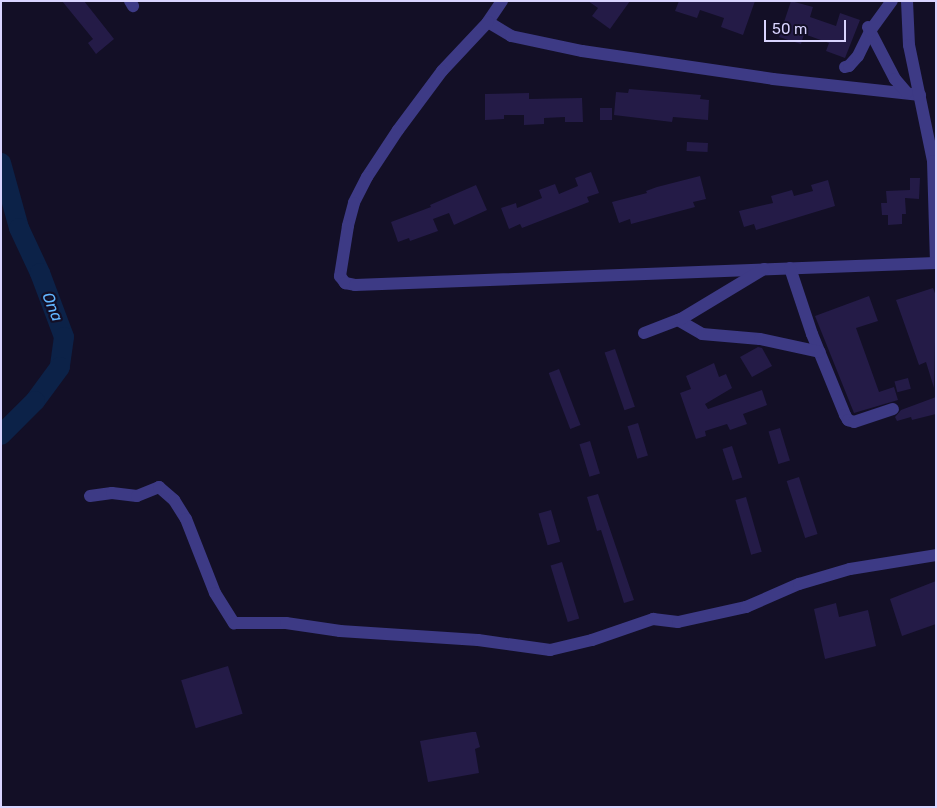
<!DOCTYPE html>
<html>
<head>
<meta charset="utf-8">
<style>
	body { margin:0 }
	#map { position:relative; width:937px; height:808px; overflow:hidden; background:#130f26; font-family:Rubik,sans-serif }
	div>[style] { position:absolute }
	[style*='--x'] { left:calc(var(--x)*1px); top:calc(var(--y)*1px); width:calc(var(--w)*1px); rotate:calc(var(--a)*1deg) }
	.river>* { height:20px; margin:-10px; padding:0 10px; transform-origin:10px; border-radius:10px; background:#0c2248 }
	.building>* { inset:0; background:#241b47; transform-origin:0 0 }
	.minor>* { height:12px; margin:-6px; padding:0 6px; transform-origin:6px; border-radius:6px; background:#3d3a85 }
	span { translate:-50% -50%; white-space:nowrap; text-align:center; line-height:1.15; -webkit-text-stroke:4.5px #130f26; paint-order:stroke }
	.water-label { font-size:16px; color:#62b6ff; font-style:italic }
	.frame { position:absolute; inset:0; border:2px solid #d9d4ff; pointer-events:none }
	.scale { position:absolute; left:764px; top:20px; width:82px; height:22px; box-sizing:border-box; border:2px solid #d9d4ff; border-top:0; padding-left:6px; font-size:15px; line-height:18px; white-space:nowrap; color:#d9d4ff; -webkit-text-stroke:4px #130f26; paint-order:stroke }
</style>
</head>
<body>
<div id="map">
	<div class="river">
		<i style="--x:1;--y:163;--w:67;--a:74.5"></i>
		<i style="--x:19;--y:228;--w:50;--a:65"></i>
		<i style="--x:40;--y:273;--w:68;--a:69.4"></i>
		<i style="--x:64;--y:337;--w:30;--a:98"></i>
		<i style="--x:60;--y:367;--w:42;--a:126.3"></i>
		<i style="--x:35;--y:401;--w:48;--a:135"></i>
	</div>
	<div class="building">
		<i style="clip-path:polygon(62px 1px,84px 1px,114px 39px,96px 54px,88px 43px,93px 39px)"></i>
		<i style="clip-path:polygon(588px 1px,630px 1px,610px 29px,592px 16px,598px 8px)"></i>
		<i style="clip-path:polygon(679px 1px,755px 1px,743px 35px,721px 27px,724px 18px,700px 10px,697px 18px,675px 11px)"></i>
		<i style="clip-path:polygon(791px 1px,813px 7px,810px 17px,836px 26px,840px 13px,860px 20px,845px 58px,826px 51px,829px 43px,804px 34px,801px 44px,779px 37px)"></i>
		<i style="clip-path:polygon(629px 89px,701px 95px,700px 99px,709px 100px,708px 120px,673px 117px,672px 122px,614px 115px,616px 92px,628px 93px)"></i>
		<i style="clip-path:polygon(529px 93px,529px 99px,582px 98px,583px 122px,565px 122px,565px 117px,544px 118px,544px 124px,524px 125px,524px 115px,504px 115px,504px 119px,485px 120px,485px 94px)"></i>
		<i style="left:600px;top:108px;width:12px;height:12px"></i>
		<i style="left:687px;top:142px;width:21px;height:9px;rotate:3deg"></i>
		<i style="clip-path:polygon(591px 172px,599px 193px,587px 197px,589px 202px,522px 228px,520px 224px,509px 229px,501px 208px,516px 203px,517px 208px,542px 198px,539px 190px,555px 184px,559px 194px,578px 186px,575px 178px)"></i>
		<i style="clip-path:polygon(700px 176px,706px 199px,693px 202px,695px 207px,631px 224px,630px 219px,619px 223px,612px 202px,647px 193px,646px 191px,657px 187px)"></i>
		<i style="clip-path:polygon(910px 178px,920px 178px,919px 199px,905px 198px,906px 214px,902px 214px,902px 224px,888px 225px,888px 215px,882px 215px,881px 203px,887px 203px,886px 191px,910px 190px)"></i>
		<i style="clip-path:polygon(828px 180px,835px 206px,756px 230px,754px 224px,744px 227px,739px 211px,773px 203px,771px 196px,792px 190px,794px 196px,813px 191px,811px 185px)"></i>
		<i style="clip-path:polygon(476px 185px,487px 210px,454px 225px,449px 213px,433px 219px,438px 231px,410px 241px,409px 238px,398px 242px,391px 222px,431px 207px,430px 205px)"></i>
		<i style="clip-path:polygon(933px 288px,936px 296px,934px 388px,926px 362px,919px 365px,896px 300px)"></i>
		<i style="clip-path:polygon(869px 296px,878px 321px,856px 328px,879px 392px,894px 387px,898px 400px,854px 413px,815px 316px)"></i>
		<i style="clip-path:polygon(758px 347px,762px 348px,772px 366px,752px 377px,740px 357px)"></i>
		<i style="left:615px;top:349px;width:61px;height:11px;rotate:71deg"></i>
		<i style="clip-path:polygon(714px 363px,719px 377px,726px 374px,732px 388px,705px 404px,708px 409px,762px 390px,767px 405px,743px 414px,747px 424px,730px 430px,727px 424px,705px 431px,706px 436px,696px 439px,680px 393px,691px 389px,686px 376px)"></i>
		<i style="left:559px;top:369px;width:60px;height:11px;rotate:69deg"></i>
		<i style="left:908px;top:378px;width:11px;height:14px;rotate:75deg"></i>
		<i style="clip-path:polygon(936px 397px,936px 414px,912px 420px,911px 417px,897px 421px,895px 417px,901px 410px)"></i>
		<i style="left:638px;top:423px;width:34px;height:11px;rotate:73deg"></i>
		<i style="left:780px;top:428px;width:34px;height:12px;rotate:73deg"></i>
		<i style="left:590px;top:441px;width:34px;height:11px;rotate:73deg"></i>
		<i style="left:732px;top:446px;width:33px;height:10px;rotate:72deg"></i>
		<i style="left:799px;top:477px;width:60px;height:13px;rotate:72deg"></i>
		<i style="clip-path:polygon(598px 494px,634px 600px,624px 603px,601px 530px,597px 531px,587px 497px)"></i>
		<i style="left:746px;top:497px;width:57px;height:11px;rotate:74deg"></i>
		<i style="left:551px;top:510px;width:33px;height:13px;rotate:74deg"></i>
		<i style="left:562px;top:562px;width:59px;height:12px;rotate:73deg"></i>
		<i style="clip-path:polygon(936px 581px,936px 624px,902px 636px,890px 599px)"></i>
		<i style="clip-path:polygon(836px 603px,839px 617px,868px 610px,876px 646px,825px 659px,814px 609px)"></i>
		<i style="left:228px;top:666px;width:50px;height:49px;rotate:73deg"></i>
		<i style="clip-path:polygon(472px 732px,476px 732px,480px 747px,475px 749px,479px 773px,428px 782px,420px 741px)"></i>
	</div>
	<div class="minor">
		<i style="--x:130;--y:1;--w:6;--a:59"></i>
		<i style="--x:502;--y:1;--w:25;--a:124"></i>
		<i style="--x:488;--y:22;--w:27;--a:31"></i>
		<i style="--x:511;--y:36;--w:73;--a:11.9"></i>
		<i style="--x:582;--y:51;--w:193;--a:8.3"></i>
		<i style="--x:773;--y:79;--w:148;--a:6.2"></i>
		<i style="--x:907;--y:1;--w:44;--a:87.4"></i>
		<i style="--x:909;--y:45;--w:118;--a:78.3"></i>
		<i style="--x:933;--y:161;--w:102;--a:88.3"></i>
		<i style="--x:488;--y:22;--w:67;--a:133.2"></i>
		<i style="--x:442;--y:71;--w:74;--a:126.7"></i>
		<i style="--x:398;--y:130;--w:56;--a:123.4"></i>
		<i style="--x:367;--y:177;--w:29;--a:117"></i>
		<i style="--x:354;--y:203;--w:24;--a:105"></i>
		<i style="--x:348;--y:226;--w:51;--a:99.1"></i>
		<i style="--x:340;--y:276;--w:9;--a:54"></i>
		<i style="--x:345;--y:283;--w:10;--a:11"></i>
		<i style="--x:355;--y:285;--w:581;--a:-2.17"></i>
		<i style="--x:868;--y:27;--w:59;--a:62.6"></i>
		<i style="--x:895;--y:79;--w:18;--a:49"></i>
		<i style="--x:845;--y:67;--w:4;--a:-14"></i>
		<i style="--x:849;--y:66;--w:13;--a:-48"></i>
		<i style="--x:858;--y:56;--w:28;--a:-64"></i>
		<i style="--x:870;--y:31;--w:37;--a:-54"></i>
		<i style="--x:790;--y:268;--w:70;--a:71.6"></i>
		<i style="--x:812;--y:334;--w:87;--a:67.8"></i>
		<i style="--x:845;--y:415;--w:6;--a:59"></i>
		<i style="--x:848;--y:420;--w:6;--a:18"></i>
		<i style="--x:854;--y:422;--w:41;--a:-18.4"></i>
		<i style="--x:678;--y:320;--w:28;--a:30"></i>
		<i style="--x:702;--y:334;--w:58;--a:4.9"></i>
		<i style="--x:760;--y:339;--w:61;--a:12.2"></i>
		<i style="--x:644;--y:333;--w:40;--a:-21"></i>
		<i style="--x:681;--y:319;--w:97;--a:-31.1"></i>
		<i style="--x:90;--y:496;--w:22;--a:-8"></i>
		<i style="--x:112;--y:493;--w:25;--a:7"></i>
		<i style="--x:137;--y:496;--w:24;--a:-22"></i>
		<i style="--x:159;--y:487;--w:20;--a:41"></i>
		<i style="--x:174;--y:500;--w:22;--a:58"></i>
		<i style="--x:186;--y:519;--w:79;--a:68.6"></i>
		<i style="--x:215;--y:593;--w:36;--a:58"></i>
		<i style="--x:234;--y:623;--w:52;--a:0"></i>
		<i style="--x:286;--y:623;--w:55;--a:8.4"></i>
		<i style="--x:340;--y:631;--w:138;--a:3.7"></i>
		<i style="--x:478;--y:640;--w:73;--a:7.9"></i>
		<i style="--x:550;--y:650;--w:43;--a:-13.4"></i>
		<i style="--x:592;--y:640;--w:65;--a:-19"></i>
		<i style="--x:653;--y:619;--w:25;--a:7"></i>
		<i style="--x:678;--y:622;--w:70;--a:-12.4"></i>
		<i style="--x:746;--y:607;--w:58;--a:-23.5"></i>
		<i style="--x:799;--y:584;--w:53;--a:-16.4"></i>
		<i style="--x:850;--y:569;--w:87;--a:-9.2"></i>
	</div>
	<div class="water-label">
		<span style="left:52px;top:307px;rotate:68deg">Ona</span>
	</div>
	<div class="frame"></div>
	<div class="scale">50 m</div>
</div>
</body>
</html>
